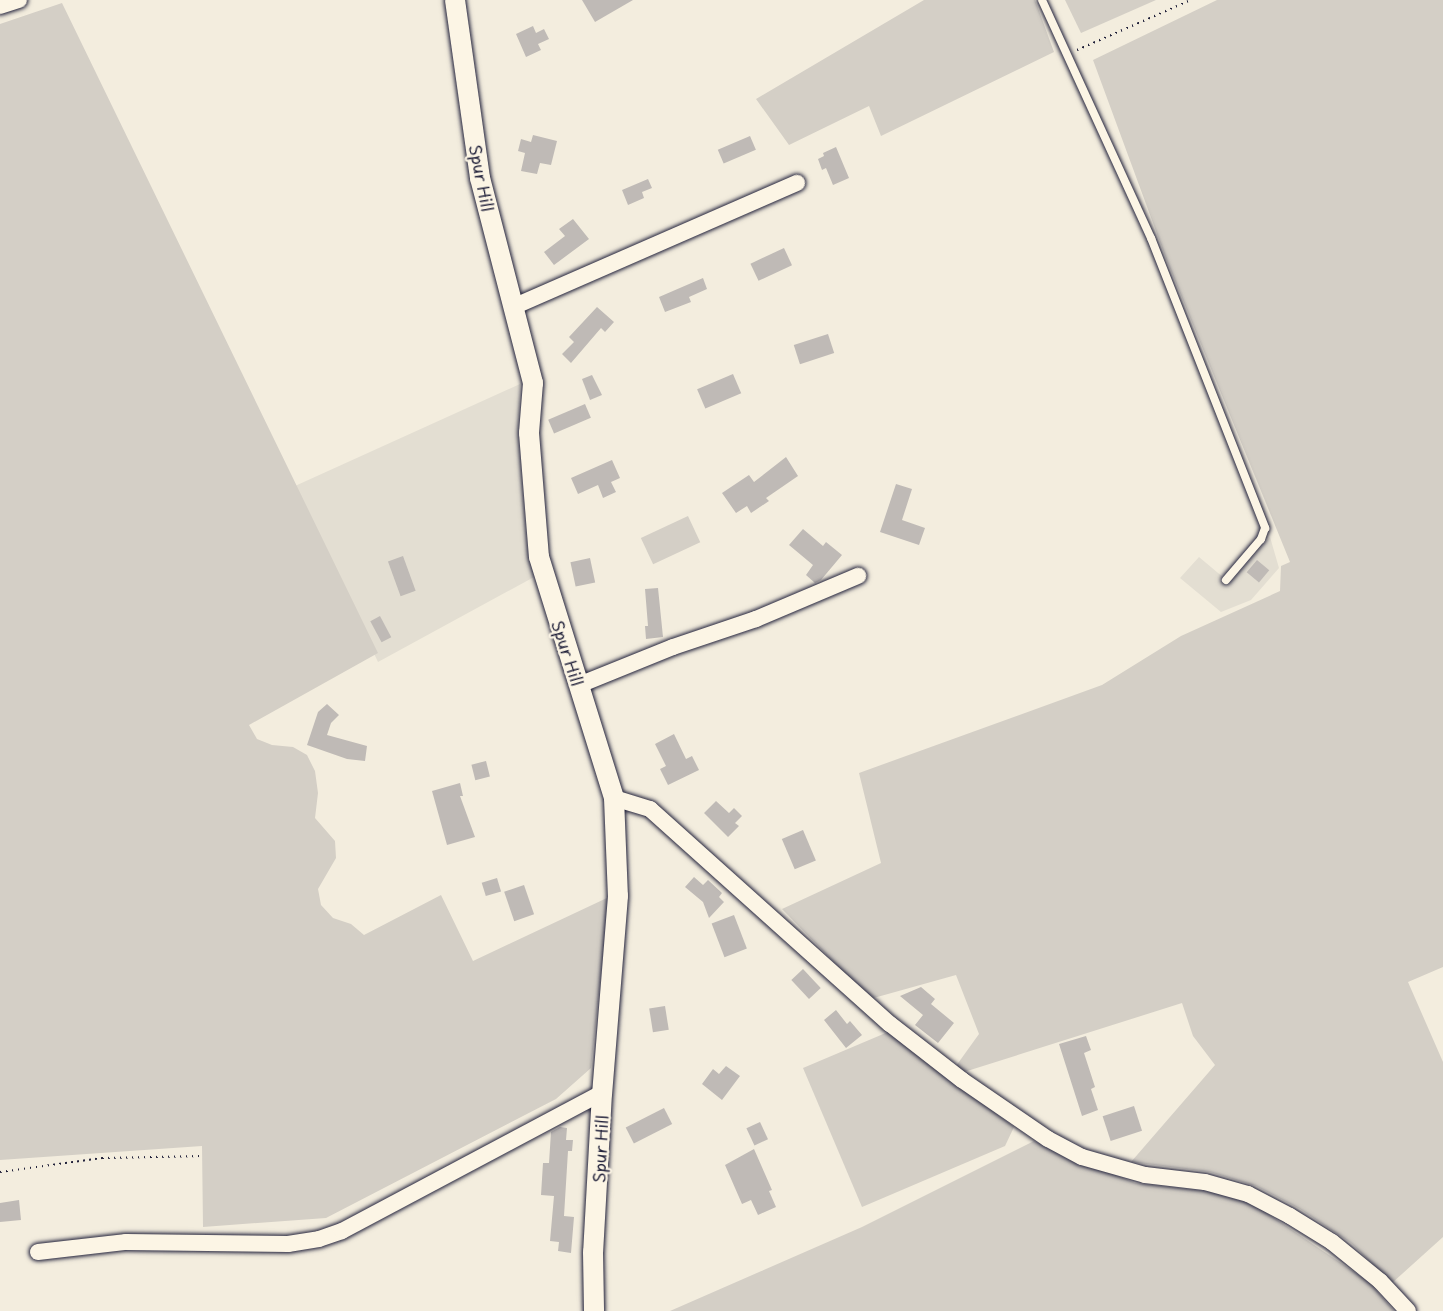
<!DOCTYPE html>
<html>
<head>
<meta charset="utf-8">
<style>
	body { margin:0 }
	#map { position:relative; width:1443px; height:1311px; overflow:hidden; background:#f3edde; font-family:"Playpen Sans",sans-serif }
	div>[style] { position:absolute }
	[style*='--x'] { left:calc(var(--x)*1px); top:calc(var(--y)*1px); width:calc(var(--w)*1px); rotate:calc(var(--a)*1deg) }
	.built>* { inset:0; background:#e3ded2 }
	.green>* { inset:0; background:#d4cfc6; transform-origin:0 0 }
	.building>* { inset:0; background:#bfbab6; transform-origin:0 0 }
	.path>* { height:2px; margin-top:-1px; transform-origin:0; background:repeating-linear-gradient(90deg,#22223b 0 1.5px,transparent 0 6px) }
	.roads { filter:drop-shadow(0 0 2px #22223b) drop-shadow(0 0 2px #22223b) }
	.service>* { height:8px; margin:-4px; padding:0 4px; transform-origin:4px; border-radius:4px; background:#fcf5e5 }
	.minor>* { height:16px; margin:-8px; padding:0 8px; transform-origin:8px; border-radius:8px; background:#fcf5e5 }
	.tertiary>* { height:20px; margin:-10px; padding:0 10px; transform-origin:10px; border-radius:10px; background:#fcf5e5 }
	span { translate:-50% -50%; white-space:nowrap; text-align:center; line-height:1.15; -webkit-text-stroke:4.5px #fcf5e5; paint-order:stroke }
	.street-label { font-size:16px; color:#22223b }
</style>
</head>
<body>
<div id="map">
	<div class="built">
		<i style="clip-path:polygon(520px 384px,518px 432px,527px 546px,534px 577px,378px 662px,295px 486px)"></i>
		<i style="clip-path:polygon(1270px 537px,1279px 568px,1251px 600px,1221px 612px,1180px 578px,1199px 557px,1230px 583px)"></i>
	</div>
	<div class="green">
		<i style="clip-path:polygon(924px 0,1035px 0,1054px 52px,881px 136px,869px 106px,789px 145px,756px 99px)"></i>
		<i style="clip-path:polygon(1065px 0,1156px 0,1081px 33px)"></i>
		<i style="clip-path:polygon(1217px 0,1443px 0,1443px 967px,1408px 982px,1443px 1062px,1443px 1237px,1392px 1283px,1351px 1243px,1300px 1209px,1256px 1186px,1210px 1172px,1131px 1162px,1215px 1065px,1193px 1036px,1182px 1003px,964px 1072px,956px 1066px,979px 1034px,956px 975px,870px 999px,782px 909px,881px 863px,859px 773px,1102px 685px,1181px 636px,1280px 591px,1281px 566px,1290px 562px,1167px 261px,1093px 60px)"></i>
		<i style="clip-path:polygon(62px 3px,378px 653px,249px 725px,257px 739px,272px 745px,293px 747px,307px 755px,315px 771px,318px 793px,315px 818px,335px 841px,336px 858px,318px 889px,321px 905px,333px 918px,351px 924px,364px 935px,441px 895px,473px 961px,609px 897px,591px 1068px,556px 1099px,326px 1218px,203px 1227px,202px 1146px,0 1160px,0 24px)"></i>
		<i style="left:688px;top:516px;width:29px;height:52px;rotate:65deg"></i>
		<i style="clip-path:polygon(888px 1032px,1014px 1127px,1005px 1146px,862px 1207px,803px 1068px)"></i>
		<i style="clip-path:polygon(1034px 1141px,1135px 1183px,1213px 1192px,1255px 1205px,1369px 1282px,1394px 1311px,670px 1311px,862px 1227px)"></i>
	</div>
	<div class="building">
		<i style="clip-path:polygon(582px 0,633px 0,595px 22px)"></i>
		<i style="clip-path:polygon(533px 26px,536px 33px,544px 29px,549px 39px,538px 44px,541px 50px,526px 57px,516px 34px)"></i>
		<i style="clip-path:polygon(533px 135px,557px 141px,551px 165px,540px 163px,537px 174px,521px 171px,525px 153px,518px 151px,521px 139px,531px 142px)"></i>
		<i style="left:750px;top:136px;width:15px;height:35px;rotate:67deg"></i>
		<i style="clip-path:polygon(836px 147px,849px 178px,833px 185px,826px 168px,822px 170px,818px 159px,824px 156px,823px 153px)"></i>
		<i style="clip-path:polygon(648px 179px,652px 188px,642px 192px,644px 198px,628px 205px,622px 190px)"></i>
		<i style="clip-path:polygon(573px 219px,589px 239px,554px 265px,544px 252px,565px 236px,559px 229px)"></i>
		<i style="left:784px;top:248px;width:19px;height:37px;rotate:65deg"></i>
		<i style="clip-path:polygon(703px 278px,707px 289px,689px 297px,691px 302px,665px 312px,659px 297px)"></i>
		<i style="clip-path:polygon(597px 307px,614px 322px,605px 332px,601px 328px,571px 363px,562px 354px,574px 342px,569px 337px)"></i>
		<i style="left:828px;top:334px;width:20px;height:36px;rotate:72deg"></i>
		<i style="left:733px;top:374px;width:21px;height:39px;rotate:67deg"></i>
		<i style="clip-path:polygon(592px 375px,602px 395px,590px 400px,582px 379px)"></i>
		<i style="left:585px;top:404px;width:15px;height:40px;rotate:67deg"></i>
		<i style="clip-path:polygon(786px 457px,798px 476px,766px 498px,769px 501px,751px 513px,747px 506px,736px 513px,722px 493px,749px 475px,754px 482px)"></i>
		<i style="clip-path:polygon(612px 460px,620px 478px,611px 482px,616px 492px,603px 498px,598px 485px,578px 494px,571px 478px)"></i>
		<i style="clip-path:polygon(896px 484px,912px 489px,902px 520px,925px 528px,919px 545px,880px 532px)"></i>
		<i style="clip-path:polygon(803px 529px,823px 546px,826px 542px,842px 555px,821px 580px,815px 583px,806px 575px,813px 565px,789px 545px)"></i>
		<i style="left:403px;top:556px;width:37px;height:16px;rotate:70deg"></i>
		<i style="left:590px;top:558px;width:25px;height:20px;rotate:78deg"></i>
		<i style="left:1257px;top:560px;width:16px;height:16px;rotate:40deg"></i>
		<i style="clip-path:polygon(658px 588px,663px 637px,646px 639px,645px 626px,648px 626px,645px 589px)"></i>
		<i style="left:380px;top:616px;width:24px;height:11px;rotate:62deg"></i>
		<i style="clip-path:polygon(327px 704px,339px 715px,331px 723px,327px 735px,367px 746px,365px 761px,347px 759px,307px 745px,318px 712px)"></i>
		<i style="clip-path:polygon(674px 734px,686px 759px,692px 756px,699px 770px,668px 785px,660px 769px,666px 766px,655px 744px)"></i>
		<i style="left:486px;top:761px;width:16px;height:15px;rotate:76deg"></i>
		<i style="clip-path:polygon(460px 783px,463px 796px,460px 796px,475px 837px,447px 845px,432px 791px)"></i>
		<i style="clip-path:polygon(716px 801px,729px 813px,734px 808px,742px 816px,735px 823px,739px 826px,728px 837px,704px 813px)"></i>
		<i style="left:803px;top:830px;width:33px;height:23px;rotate:67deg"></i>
		<i style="clip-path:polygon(694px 877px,703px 885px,708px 880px,722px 893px,719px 897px,724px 902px,709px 918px,703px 902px,685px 887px)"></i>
		<i style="left:497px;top:878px;width:14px;height:16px;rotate:73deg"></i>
		<i style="left:524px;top:885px;width:31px;height:21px;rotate:71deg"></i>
		<i style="left:734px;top:915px;width:36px;height:24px;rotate:69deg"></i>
		<i style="left:803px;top:969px;width:26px;height:16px;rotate:47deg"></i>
		<i style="clip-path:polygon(921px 987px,935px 999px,931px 1004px,954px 1023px,938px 1043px,915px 1025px,923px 1015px,900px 996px)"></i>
		<i style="left:665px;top:1006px;width:24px;height:16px;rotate:81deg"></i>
		<i style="clip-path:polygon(836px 1010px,847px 1024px,850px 1021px,862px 1035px,846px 1048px,824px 1020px)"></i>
		<i style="clip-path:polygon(1086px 1036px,1091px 1050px,1084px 1053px,1095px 1087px,1091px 1089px,1098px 1110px,1082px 1116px,1059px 1044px)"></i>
		<i style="clip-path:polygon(726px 1066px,740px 1076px,722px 1100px,702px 1084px,713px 1069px,719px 1074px)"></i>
		<i style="left:1134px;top:1106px;width:26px;height:33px;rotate:72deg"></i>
		<i style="left:664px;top:1108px;width:18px;height:43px;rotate:63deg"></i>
		<i style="left:760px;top:1122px;width:19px;height:15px;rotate:65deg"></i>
		<i style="clip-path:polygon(560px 1127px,567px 1128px,566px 1140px,573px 1140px,572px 1151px,568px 1151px,564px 1216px,574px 1217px,571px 1253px,558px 1251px,559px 1242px,550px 1241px,554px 1196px,541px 1195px,543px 1163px,549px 1163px,551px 1132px)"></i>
		<i style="clip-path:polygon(754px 1149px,772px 1190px,769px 1191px,776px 1207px,758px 1215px,751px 1200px,742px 1204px,725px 1165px)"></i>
		<i style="clip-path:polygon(19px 1200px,21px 1220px,0 1222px,0 1203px)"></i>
	</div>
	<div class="path">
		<i style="--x:1077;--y:50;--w:124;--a:-23.7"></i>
		<i style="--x:0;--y:1172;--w:103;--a:-7.8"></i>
		<i style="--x:102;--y:1158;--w:99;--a:-1.2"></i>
	</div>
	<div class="roads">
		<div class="service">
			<i style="--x:1042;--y:0;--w:262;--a:65.4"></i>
			<i style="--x:1151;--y:238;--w:312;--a:68.5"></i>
			<i style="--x:1265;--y:528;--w:12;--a:110"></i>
			<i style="--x:1261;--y:539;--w:54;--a:130.5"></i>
		</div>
		<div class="minor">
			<i style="--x:0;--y:6;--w:20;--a:-18"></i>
			<i style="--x:513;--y:307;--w:310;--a:-23.6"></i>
			<i style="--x:579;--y:685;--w:101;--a:-22"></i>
			<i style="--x:673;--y:647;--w:88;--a:-18.6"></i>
			<i style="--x:756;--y:619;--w:111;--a:-22.9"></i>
			<i style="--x:614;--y:798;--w:38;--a:17"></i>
			<i style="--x:650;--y:809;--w:322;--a:41.9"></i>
			<i style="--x:890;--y:1024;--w:91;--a:37.9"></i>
			<i style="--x:962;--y:1080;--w:104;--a:34.5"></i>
			<i style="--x:1048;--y:1139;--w:38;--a:28"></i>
			<i style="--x:1082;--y:1157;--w:66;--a:15.9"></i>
			<i style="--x:1145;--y:1175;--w:60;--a:6.7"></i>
			<i style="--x:1205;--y:1182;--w:45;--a:15.6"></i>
			<i style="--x:1248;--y:1194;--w:47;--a:27.6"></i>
			<i style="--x:1290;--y:1216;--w:49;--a:31.8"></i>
			<i style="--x:1332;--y:1242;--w:62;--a:39.1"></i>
			<i style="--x:1380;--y:1281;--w:41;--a:47"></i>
			<i style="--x:38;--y:1252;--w:89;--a:-6.5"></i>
			<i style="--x:126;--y:1242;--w:162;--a:0.7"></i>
			<i style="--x:288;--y:1244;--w:31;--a:-9"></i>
			<i style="--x:319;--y:1239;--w:24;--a:-19"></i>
			<i style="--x:342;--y:1231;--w:294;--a:-28"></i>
		</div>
		<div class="tertiary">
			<i style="--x:455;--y:0;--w:180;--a:82"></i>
			<i style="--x:480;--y:178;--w:212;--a:75.5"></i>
			<i style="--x:533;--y:383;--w:50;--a:94.6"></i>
			<i style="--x:529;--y:433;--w:124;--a:85.4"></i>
			<i style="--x:539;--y:557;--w:252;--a:72.7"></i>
			<i style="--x:614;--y:798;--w:98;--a:87.7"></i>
			<i style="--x:618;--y:896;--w:198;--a:94.6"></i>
			<i style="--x:602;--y:1093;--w:159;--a:93.2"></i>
			<i style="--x:593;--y:1252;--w:59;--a:89"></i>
		</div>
	</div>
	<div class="street-label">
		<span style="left:482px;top:178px;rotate:79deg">Spur Hill</span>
		<span style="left:568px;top:653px;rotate:72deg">Spur Hill</span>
		<span style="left:600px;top:1149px;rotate:-87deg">Spur Hill</span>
	</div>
</div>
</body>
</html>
